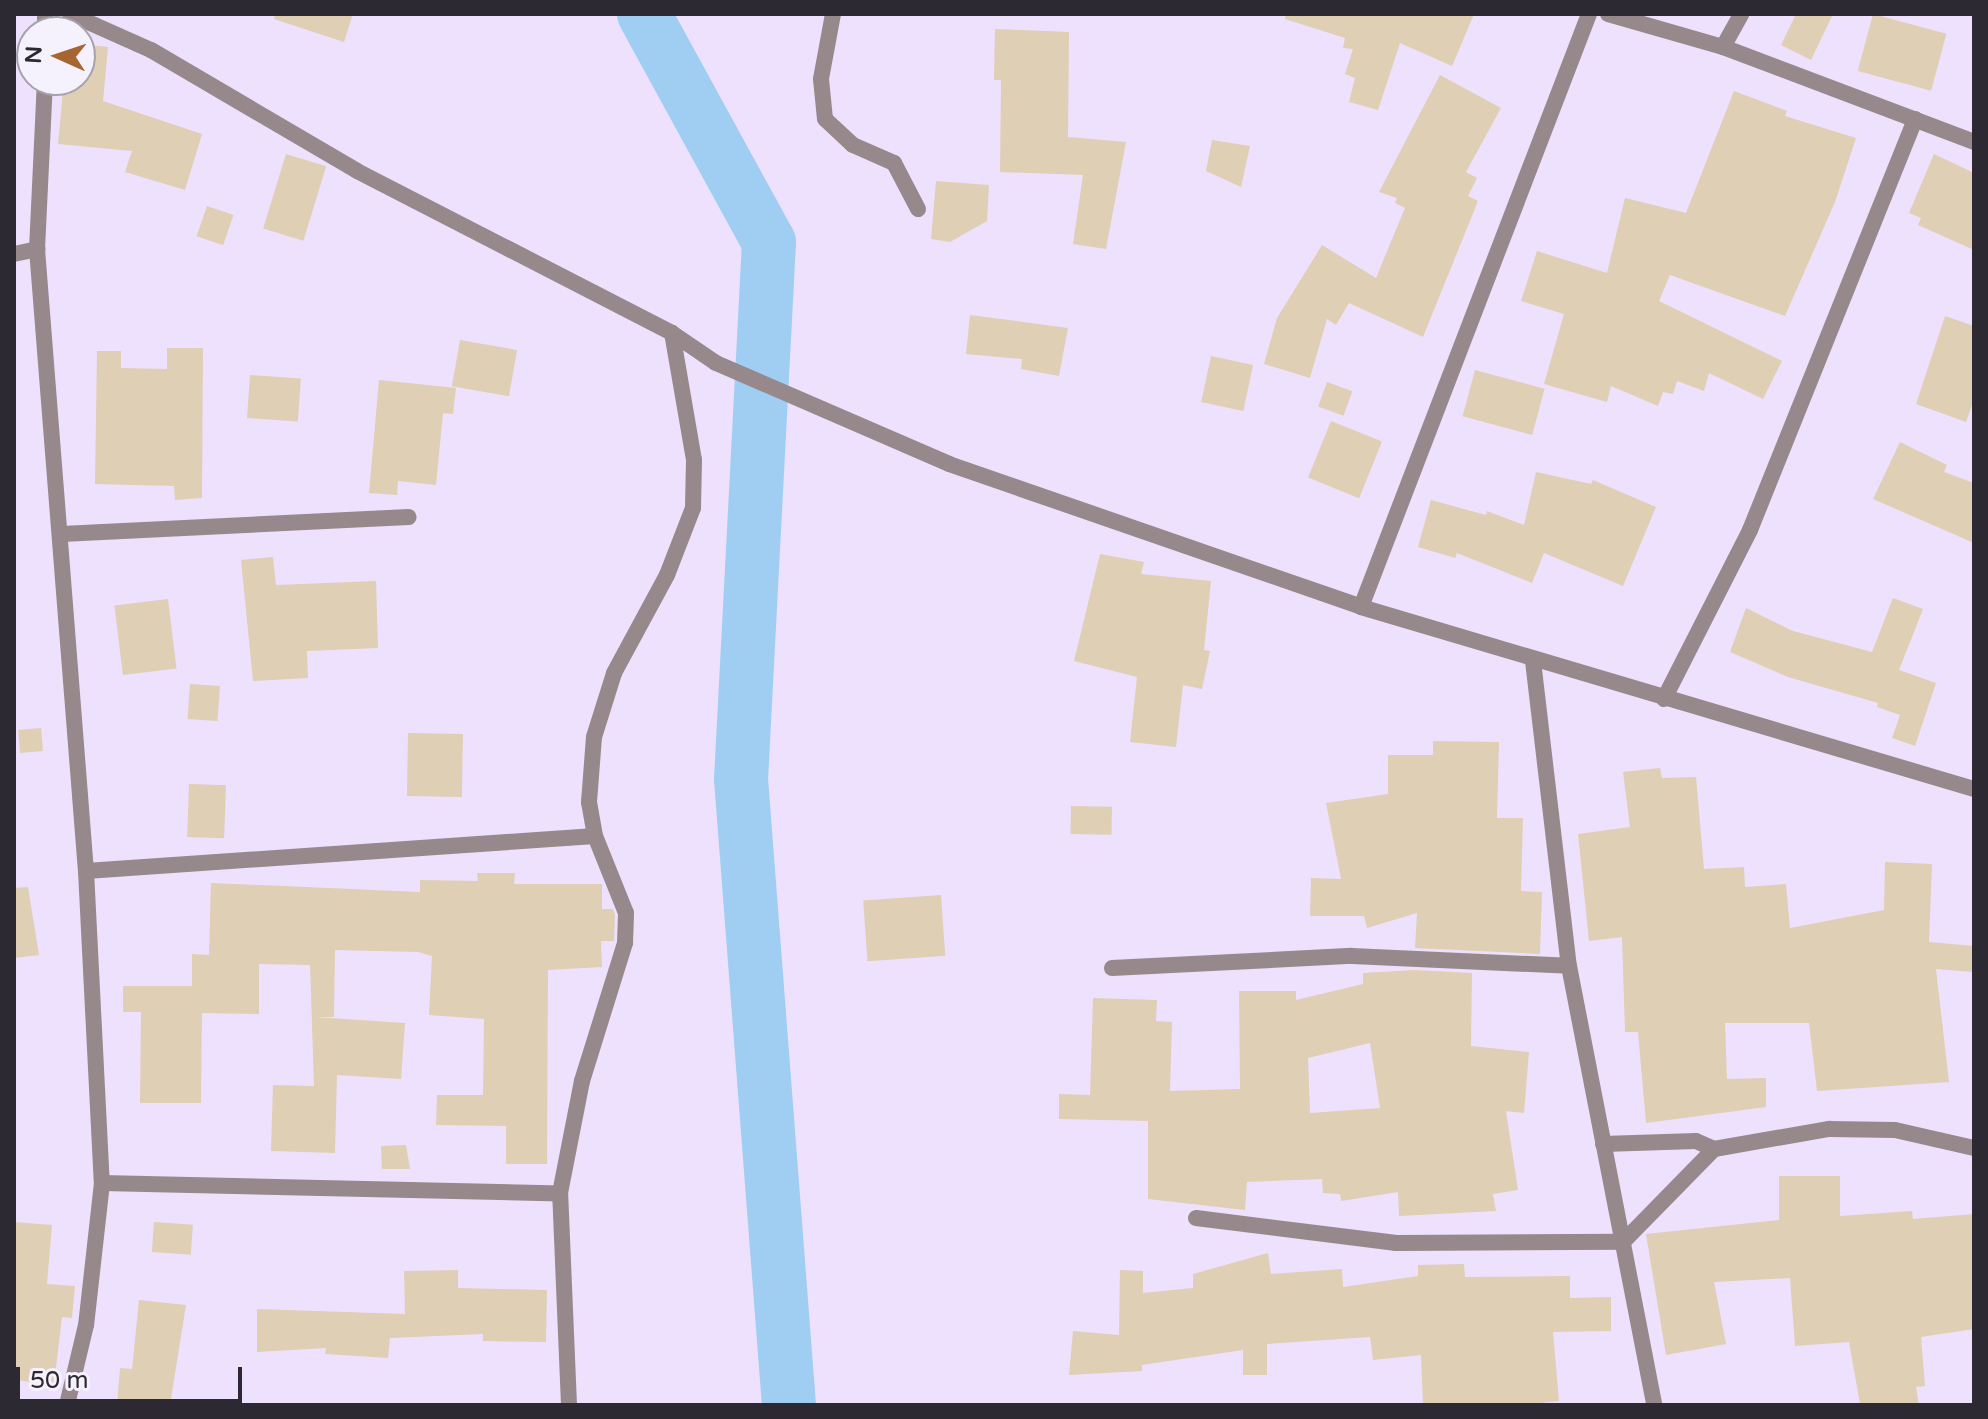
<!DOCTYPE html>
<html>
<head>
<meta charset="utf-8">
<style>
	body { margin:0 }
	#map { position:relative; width:1988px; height:1419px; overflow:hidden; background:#ede1fe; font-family:"Varela Round",sans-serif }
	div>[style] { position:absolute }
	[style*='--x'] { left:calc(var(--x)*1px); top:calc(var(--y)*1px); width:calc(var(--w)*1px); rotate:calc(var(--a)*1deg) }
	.river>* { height:54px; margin:-27px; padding:0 27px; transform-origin:27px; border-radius:27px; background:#a0cef3 }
	.building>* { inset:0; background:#dfcfb4; transform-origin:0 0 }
	.minor>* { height:16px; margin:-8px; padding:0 8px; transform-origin:8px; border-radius:8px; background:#97888b }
	.tertiary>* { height:16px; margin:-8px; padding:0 8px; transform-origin:8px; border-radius:8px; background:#97888b }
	span { translate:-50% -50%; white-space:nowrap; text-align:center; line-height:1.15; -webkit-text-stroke:6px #f6f2fd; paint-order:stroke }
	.frame { position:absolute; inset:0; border:16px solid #2d2933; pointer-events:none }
	.north { position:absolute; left:16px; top:16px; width:80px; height:80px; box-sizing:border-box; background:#f6f2fd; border:2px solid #a6a2ac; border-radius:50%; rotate:273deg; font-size:22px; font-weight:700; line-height:32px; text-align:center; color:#2d2933 }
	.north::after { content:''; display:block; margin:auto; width:28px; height:36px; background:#a76531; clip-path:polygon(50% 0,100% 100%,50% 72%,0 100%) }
	.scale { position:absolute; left:16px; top:1367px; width:226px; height:36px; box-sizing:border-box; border:4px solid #2d2933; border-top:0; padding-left:10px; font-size:24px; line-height:28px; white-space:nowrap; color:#2d2933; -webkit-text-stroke:6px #f6f2fd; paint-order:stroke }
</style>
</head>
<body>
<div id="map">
	<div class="river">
		<i style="--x:644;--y:14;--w:260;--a:61.3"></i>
		<i style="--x:769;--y:242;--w:538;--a:92.98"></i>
		<i style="--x:741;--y:779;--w:628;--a:85.62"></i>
	</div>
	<div class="building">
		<i style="clip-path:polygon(275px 14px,353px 14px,344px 42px,274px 19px)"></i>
		<i style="clip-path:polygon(1286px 14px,1474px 14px,1452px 66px,1400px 43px,1378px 110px,1349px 102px,1355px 78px,1345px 74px,1353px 49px,1343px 48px,1345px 38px,1285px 19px)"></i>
		<i style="clip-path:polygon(1796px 14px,1833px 14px,1811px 60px,1781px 45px)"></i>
		<i style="left:1873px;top:14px;width:76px;height:59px;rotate:15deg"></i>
		<i style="clip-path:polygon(995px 29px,1069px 32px,1068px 137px,1126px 142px,1106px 249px,1073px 244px,1083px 175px,1000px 172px,1001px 80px,994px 80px)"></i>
		<i style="clip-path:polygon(80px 44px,108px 47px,103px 101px,202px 134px,185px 190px,125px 172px,132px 151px,58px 144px,64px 80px,80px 80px)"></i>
		<i style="clip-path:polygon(1440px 75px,1501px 108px,1466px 172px,1477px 178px,1468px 196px,1478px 201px,1423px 337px,1349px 303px,1336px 325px,1327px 319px,1310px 378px,1264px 364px,1277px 318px,1322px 245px,1376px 278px,1405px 208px,1395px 203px,1397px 198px,1379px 192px)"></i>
		<i style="clip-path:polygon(1734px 91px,1787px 111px,1785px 116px,1856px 138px,1835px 202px,1785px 316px,1670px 275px,1659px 301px,1782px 361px,1763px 399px,1709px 373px,1704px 391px,1677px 381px,1673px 394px,1663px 392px,1658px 406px,1611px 386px,1607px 402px,1544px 384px,1564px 314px,1521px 301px,1537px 251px,1607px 273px,1625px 198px,1686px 213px)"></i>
		<i style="clip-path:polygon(1212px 140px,1250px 146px,1241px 187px,1206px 171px)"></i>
		<i style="left:286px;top:154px;width:42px;height:78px;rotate:17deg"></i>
		<i style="clip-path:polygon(1934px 154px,1974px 173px,1974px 250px,1918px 225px,1921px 218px,1909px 213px)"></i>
		<i style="clip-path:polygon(936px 181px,989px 185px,987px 221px,950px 242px,931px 239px)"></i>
		<i style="left:207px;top:206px;width:28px;height:32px;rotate:19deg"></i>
		<i style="clip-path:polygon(970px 315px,1068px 328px,1059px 376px,1021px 369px,1022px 359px,966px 354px)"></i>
		<i style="clip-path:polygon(1945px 316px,1974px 326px,1974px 399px,1966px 422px,1916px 404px)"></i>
		<i style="left:460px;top:340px;width:58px;height:47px;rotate:10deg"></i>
		<i style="clip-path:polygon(167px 348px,203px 348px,202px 498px,175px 500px,174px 486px,95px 484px,97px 351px,121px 351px,121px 368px,167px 369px)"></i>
		<i style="left:1211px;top:356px;width:43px;height:47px;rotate:12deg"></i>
		<i style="left:1475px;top:370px;width:72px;height:48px;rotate:15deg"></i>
		<i style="left:250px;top:375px;width:51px;height:43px;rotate:4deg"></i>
		<i style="clip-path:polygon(379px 380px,456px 388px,453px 414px,443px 413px,436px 485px,398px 481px,397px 495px,369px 493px)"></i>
		<i style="left:1327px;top:382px;width:27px;height:26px;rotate:20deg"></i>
		<i style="left:1331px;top:421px;width:55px;height:61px;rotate:22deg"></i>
		<i style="clip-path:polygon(1900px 442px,1947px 465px,1944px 472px,1974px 483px,1974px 543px,1873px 499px)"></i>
		<i style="clip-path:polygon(1536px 472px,1591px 484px,1593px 480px,1656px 507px,1623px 586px,1544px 553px,1532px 583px,1457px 553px,1455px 558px,1418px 547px,1431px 500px,1486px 515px,1487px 511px,1524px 525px)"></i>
		<i style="clip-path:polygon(1100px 554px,1144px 562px,1141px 574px,1211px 581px,1204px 650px,1210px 651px,1202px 689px,1183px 685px,1176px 747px,1130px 742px,1137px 677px,1074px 661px)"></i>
		<i style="clip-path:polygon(273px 557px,276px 585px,376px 581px,378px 648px,307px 651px,308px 678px,253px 681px,241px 560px)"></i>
		<i style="clip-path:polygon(1893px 598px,1923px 609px,1899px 670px,1936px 683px,1915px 746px,1892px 738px,1900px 715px,1877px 707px,1878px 703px,1788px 677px,1730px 652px,1746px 608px,1793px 631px,1872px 652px)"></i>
		<i style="left:168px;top:599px;width:70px;height:54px;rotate:83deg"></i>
		<i style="left:190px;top:684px;width:30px;height:35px;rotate:4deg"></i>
		<i style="left:41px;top:728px;width:23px;height:23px;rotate:85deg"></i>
		<i style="left:408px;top:733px;width:55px;height:63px;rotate:1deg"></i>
		<i style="clip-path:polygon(1433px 741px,1499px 742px,1497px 818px,1523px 818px,1521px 891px,1542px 892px,1540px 954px,1415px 948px,1417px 913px,1367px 928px,1364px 916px,1310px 916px,1311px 878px,1341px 879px,1326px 803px,1388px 794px,1388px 755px,1433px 755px)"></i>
		<i style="clip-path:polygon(1660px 768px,1662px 778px,1696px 777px,1704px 869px,1744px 867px,1745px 887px,1786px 884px,1790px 928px,1884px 910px,1885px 862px,1932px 864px,1929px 942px,1974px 946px,1974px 972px,1936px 969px,1949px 1082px,1817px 1091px,1809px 1023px,1725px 1023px,1727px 1079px,1766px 1078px,1766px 1107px,1646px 1123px,1638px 1032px,1625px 1032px,1622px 937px,1589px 941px,1578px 834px,1630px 827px,1623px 772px)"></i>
		<i style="left:189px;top:784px;width:37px;height:53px;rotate:2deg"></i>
		<i style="left:1071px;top:806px;width:41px;height:28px;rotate:1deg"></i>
		<i style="clip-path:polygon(477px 873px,515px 873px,514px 884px,602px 884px,602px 909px,613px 909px,615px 915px,614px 941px,601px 941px,602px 967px,548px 970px,547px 1164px,506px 1164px,506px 1126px,436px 1125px,437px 1095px,483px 1095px,484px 1019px,429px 1015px,432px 956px,418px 952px,335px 950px,334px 1017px,315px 1017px,405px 1023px,401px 1079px,337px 1075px,335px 1153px,271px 1151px,273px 1085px,314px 1086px,310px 965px,259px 964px,259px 1014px,202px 1013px,201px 1103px,140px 1103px,141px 1012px,123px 1012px,123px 986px,192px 986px,192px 954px,209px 955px,211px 883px,420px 892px,420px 880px,478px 881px)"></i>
		<i style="clip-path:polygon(28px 887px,39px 955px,14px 958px,14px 888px)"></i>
		<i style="left:941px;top:895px;width:61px;height:78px;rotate:86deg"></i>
		<i style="clip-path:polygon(evenodd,1414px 970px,1472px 973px,1471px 1046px,1529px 1052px,1524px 1113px,1506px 1111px,1518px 1190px,1493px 1194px,1496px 1211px,1399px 1216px,1398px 1192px,1341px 1201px,1340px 1194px,1323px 1193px,1322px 1179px,1247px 1182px,1245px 1210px,1148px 1199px,1148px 1121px,1059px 1119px,1059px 1094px,1090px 1095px,1093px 998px,1157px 1000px,1156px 1021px,1172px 1022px,1170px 1091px,1240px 1089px,1239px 991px,1296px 991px,1296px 1000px,1363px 984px,1363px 973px,1414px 970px,1370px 1043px,1380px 1108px,1310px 1113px,1308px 1058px,1370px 1043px)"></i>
		<i style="clip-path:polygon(406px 1145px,410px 1169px,382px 1169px,381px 1146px)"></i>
		<i style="clip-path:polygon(1779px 1176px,1840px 1176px,1840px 1216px,1912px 1211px,1913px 1219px,1974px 1214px,1974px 1329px,1921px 1337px,1925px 1386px,1916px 1387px,1919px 1405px,1860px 1404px,1849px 1342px,1795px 1346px,1790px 1278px,1714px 1282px,1726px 1344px,1666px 1355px,1646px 1234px,1779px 1220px)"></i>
		<i style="clip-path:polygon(14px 1222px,52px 1225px,47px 1284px,75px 1286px,72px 1318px,62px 1317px,54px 1384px,14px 1380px)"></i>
		<i style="left:154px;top:1222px;width:39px;height:30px;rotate:4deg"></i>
		<i style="clip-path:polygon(1268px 1253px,1271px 1274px,1342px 1269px,1343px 1287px,1418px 1276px,1418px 1265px,1464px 1264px,1465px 1277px,1570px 1276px,1570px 1298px,1611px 1297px,1611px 1331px,1553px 1332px,1559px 1401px,1522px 1405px,1423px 1405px,1421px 1355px,1373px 1360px,1370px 1337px,1267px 1344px,1267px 1375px,1243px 1375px,1243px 1350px,1142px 1365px,1142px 1371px,1069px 1375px,1073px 1331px,1119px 1335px,1120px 1270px,1143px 1271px,1143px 1293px,1193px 1288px,1193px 1274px)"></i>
		<i style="clip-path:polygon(458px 1270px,458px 1288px,547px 1290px,546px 1342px,483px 1341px,483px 1334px,390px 1338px,388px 1358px,325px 1354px,326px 1348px,257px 1352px,257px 1309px,405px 1314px,404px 1271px)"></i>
		<i style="clip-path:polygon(139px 1300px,186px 1305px,170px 1405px,117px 1405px,120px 1368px,132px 1369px)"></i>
	</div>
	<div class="minor">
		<i style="--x:45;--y:14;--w:18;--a:90"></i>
		<i style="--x:833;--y:14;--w:66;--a:100.5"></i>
		<i style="--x:821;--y:79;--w:40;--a:84.3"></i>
		<i style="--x:825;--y:119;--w:38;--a:43"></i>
		<i style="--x:853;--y:145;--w:45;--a:23.7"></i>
		<i style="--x:894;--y:163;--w:52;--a:62.4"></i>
		<i style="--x:1608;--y:14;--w:120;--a:16"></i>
		<i style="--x:1723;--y:47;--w:268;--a:20.7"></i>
		<i style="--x:1723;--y:47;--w:38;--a:-61"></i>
		<i style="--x:45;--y:80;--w:169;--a:92.7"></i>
		<i style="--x:37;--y:249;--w:624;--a:85.5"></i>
		<i style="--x:86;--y:871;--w:312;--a:87.1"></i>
		<i style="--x:102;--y:1183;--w:143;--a:96.4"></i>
		<i style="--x:86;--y:1325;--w:82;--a:103.4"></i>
		<i style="--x:14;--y:254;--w:24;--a:-12"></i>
		<i style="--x:62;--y:534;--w:347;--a:-2.8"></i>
		<i style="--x:1361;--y:607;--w:635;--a:-68.97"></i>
		<i style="--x:1533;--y:661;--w:307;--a:83.3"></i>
		<i style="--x:1569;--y:966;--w:447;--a:79"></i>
		<i style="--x:1664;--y:699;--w:190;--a:-63"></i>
		<i style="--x:1750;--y:530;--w:443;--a:-68.1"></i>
		<i style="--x:86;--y:871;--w:510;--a:-3.93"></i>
		<i style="--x:1112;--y:968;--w:240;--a:-2.9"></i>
		<i style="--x:1352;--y:956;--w:217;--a:2.6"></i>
		<i style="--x:1603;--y:1144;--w:93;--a:-1.8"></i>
		<i style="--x:1696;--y:1141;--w:20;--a:24"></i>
		<i style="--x:102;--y:1183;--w:458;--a:1.3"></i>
		<i style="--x:1196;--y:1218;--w:202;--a:7.1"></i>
		<i style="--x:1396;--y:1243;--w:227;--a:-0.3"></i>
		<i style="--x:1623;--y:1242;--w:130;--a:-45.6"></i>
		<i style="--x:1714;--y:1149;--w:117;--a:-9.9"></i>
		<i style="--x:1829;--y:1129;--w:66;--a:0.9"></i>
		<i style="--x:1895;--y:1130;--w:81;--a:12.8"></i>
		<i style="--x:569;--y:1405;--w:212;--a:-92.4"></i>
		<i style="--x:560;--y:1193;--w:114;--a:-78.9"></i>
		<i style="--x:582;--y:1081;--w:145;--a:-72.7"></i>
		<i style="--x:625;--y:943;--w:30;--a:-88"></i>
		<i style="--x:626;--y:913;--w:83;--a:-111.9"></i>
		<i style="--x:595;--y:836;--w:35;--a:-100"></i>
		<i style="--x:589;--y:802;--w:65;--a:-85.6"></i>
		<i style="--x:594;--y:737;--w:67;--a:-72.6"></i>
		<i style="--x:614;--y:673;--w:111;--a:-61.6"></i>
		<i style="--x:667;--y:575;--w:72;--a:-68.8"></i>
		<i style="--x:693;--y:508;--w:48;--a:-88.8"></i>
		<i style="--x:694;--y:460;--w:129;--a:-99.8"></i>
	</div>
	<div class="tertiary">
		<i style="--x:70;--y:14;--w:89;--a:24"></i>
		<i style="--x:151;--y:50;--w:239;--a:30.4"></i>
		<i style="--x:357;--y:171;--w:354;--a:27.2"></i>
		<i style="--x:672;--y:333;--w:53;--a:34.3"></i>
		<i style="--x:716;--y:363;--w:254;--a:23.4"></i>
		<i style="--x:949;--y:464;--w:436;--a:19.1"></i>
		<i style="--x:1361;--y:607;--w:639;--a:16.54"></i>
	</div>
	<div class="frame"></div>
	<div class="north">N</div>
	<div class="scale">50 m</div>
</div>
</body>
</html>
